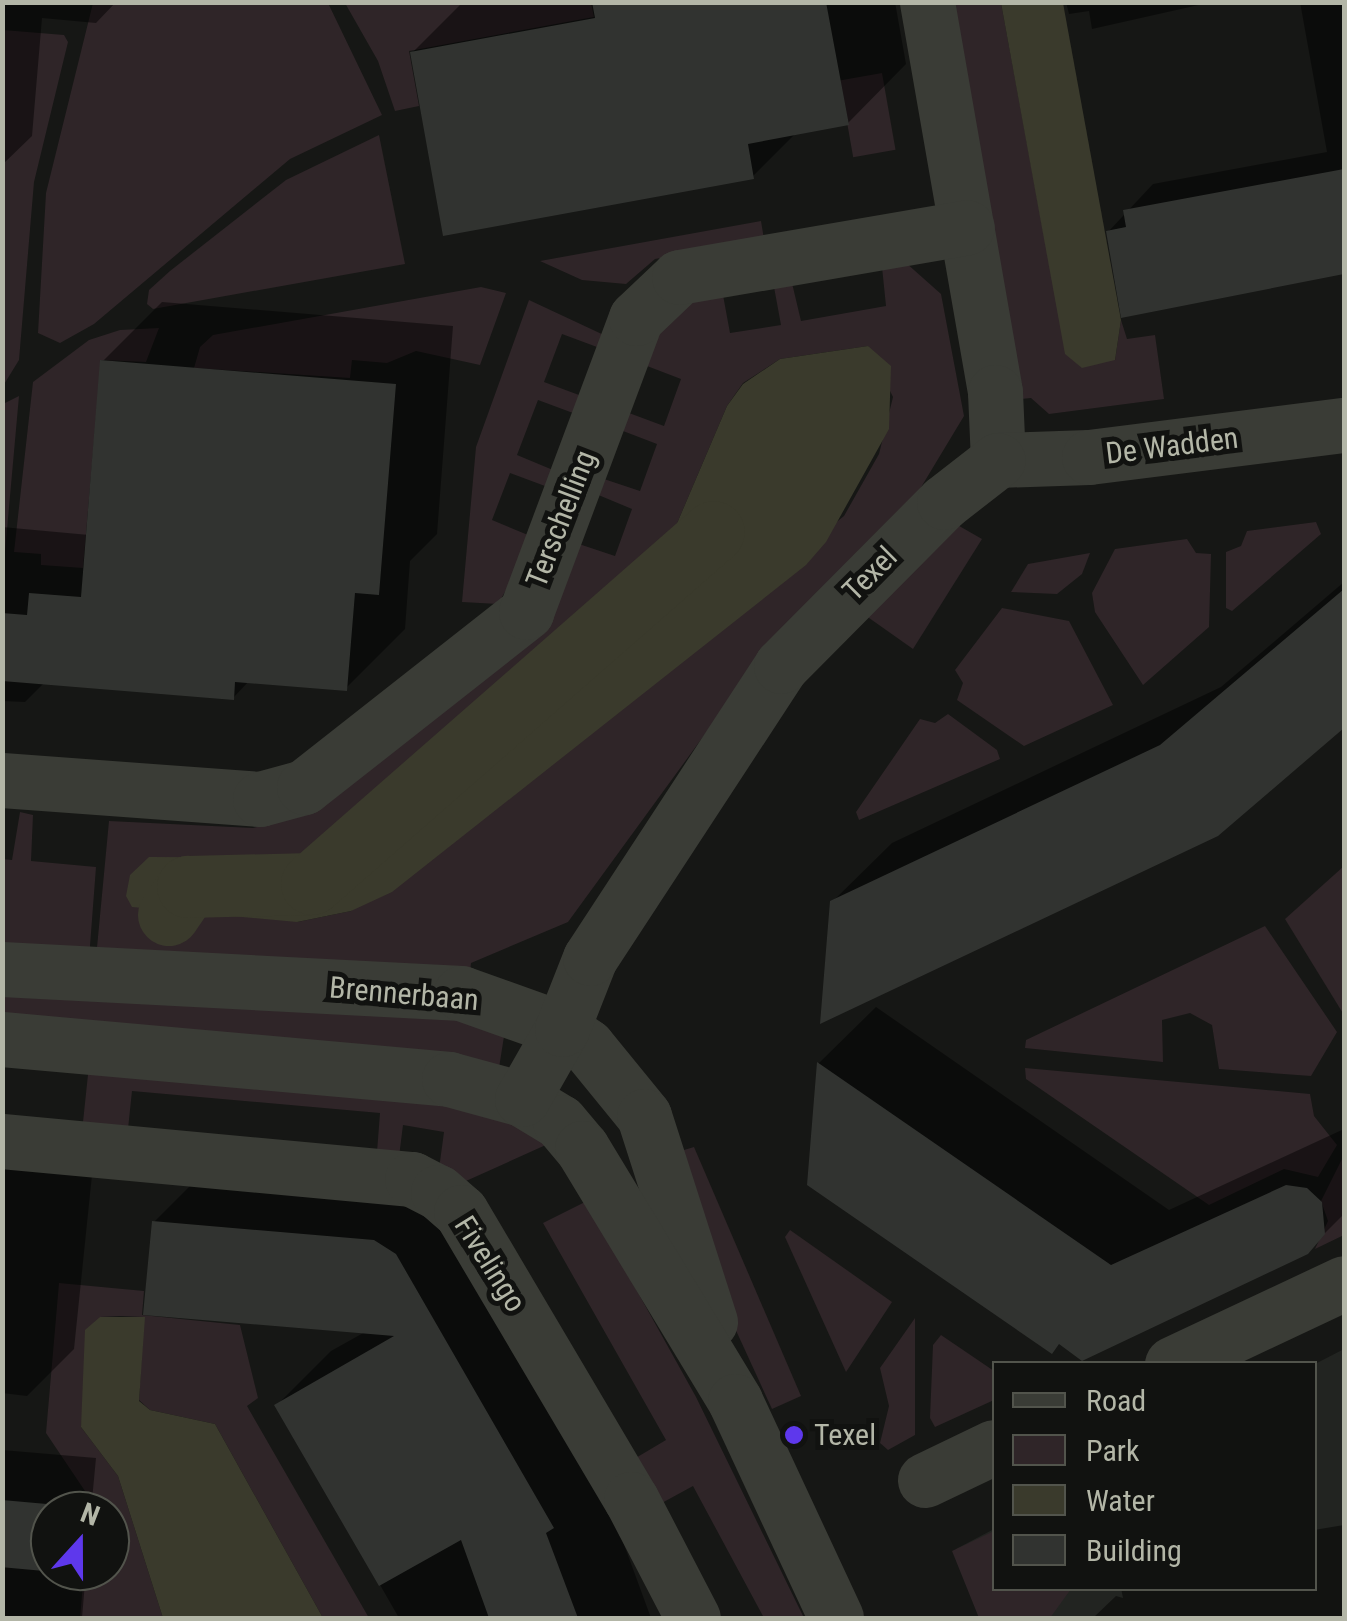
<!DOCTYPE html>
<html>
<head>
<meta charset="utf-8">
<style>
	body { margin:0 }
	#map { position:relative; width:1347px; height:1621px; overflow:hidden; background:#161715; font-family:"Roboto Condensed",sans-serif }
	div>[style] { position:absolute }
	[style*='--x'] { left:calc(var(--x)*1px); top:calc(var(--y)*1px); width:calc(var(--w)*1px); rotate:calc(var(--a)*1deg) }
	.built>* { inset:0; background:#222421 }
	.green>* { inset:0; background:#2f2528; transform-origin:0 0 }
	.water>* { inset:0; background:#3a3a2c }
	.shadow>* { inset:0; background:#0007 }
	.canal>* { height:62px; margin:-31px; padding:0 31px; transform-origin:31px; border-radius:31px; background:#3a3a2c }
	.building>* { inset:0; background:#313330; transform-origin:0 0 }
	.minor>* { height:55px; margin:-27.5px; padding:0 27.5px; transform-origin:27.5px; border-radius:27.5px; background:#3a3c36 }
	.dots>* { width:28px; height:28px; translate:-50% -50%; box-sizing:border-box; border:5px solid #111210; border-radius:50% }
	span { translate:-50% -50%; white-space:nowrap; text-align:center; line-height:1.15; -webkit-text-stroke:10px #111210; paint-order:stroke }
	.street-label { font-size:30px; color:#b3b6a7 }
	.poi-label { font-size:30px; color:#b3b6a7 }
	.left { translate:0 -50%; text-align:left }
	.frame { position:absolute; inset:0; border:5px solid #b3b6a7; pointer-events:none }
	.legend { position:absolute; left:992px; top:1361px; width:325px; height:230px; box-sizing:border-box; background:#111210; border:2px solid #52544c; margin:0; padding:12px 18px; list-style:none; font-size:30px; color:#b3b6a7 }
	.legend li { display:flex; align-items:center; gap:20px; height:50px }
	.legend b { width:50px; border:2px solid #52544c }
	.north { position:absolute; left:30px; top:1491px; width:100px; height:100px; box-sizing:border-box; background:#111210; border:2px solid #52544c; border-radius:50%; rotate:21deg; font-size:28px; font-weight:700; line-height:40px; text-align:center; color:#b3b6a7 }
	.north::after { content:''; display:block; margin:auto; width:35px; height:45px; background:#5e38ec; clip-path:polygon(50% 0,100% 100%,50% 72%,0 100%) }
</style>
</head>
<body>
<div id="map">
	<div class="built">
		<i style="clip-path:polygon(1344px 1349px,1344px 1618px,984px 1618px,956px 1549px,994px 1529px,994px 1588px,1314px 1588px,1315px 1364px)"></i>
	</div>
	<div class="green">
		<i style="clip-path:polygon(93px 3px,328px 3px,382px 115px,290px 159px,94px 324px,60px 343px,38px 333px,46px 193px)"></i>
		<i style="clip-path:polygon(345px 3px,591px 3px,594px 17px,409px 51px,419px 106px,395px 111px,378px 61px)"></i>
		<i style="clip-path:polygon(949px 3px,1001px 3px,1066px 354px,1115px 360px,1121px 320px,1127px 339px,1155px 335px,1164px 399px,1049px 414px,1031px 398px,1021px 399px)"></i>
		<i style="clip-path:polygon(3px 30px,64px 35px,68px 42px,34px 182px,19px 360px,3px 386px)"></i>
		<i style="left:882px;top:73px;width:78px;height:43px;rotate:80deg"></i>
		<i style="clip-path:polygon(379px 135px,405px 264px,153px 309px,147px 304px,149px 290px,170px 271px,286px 180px)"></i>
		<i style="clip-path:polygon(761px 221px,764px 239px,655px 259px,626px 284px,582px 280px,540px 261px)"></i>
		<i style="clip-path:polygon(evenodd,905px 262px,941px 294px,964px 416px,920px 489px,732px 697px,568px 922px,471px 963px,470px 973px,96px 958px,109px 821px,253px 828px,310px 813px,522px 647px,579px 544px,615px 556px,632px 509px,596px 494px,604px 479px,640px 491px,657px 444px,623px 431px,629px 413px,664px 426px,681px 379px,647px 366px,657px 332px,689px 302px,723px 295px,730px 333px,781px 325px,774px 287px,792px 283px,801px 321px,886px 306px,882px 267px,905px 262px,868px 346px,893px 397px,879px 454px,844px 516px,351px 911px,297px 922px,275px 859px,339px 858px,638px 615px,727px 406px,743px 383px,780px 359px,868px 346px)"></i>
		<i style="clip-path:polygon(481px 287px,506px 293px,480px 365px,416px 351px,387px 363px,352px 360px,350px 378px,194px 368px,200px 347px,213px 335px)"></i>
		<i style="clip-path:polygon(529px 300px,606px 336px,597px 347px,562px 334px,544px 382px,579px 395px,573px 413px,538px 400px,517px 455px,553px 470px,545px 486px,510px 473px,492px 520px,528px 535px,518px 569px,498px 604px,462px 602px,476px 447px)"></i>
		<i style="clip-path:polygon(159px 328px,146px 362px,101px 360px,83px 568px,41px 565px,41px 554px,14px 552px,33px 382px,89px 340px,120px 330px)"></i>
		<i style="clip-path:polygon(19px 396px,5px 552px,3px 552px,3px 404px)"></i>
		<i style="clip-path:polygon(1316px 522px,1321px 534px,1232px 611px,1226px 608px,1226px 552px,1241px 546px,1247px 531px)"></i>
		<i style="clip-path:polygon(954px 523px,982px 539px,913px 649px,862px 613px)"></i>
		<i style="clip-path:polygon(1187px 539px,1196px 553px,1211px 554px,1209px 627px,1143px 685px,1095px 612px,1092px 593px,1115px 549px)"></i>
		<i style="clip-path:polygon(1090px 553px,1082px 574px,1057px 594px,1011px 592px,1028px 564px)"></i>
		<i style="clip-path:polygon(1002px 608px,1069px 621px,1113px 705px,1024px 746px,957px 700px,963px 683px,955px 670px)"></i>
		<i style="clip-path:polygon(948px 714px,997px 750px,1000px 759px,859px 820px,856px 812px,920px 719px,935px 723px)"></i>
		<i style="clip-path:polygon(20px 812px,33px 815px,31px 861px,96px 867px,89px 959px,3px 954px,2px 859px,12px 860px)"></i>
		<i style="clip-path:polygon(1344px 866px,1344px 1015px,1285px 919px)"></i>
		<i style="clip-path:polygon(1265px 926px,1337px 1032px,1311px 1076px,1219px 1069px,1212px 1025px,1190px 1013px,1162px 1020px,1163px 1062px,1025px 1048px,1026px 1040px)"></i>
		<i style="clip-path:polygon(2px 984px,427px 1010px,505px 1030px,499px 1068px,3px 1026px)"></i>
		<i style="clip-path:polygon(89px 1065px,477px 1102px,548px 1144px,466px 1181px,439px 1169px,444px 1132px,403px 1125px,399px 1157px,377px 1152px,380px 1113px,132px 1091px,128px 1129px,83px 1122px)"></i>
		<i style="clip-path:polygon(1025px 1068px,1310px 1094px,1314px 1116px,1337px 1145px,1318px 1177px,1284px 1169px,1209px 1205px,1026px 1079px)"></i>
		<i style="clip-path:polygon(694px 1147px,801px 1396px,772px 1409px,711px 1276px,674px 1153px)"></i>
		<i style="clip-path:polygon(1344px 1155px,1344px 1235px,1315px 1249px,1328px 1221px,1321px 1201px)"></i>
		<i style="clip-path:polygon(587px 1201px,696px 1397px,804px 1618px,764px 1618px,693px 1486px,660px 1504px,634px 1459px,666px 1440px,543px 1223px)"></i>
		<i style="clip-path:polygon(790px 1230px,892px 1302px,846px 1372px,785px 1237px)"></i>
		<i style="clip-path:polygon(59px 1283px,144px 1291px,142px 1315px,240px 1325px,258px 1398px,247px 1406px,369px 1618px,323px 1618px,215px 1424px,150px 1410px,139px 1400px,144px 1317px,120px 1316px,100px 1317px,81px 1427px,118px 1476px,163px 1618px,80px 1618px,84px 1571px,110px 1571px,110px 1511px,90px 1511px,91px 1500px,46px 1433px)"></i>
		<i style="clip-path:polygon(915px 1318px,915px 1435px,888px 1450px,880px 1443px,889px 1406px,880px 1368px)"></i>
		<i style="clip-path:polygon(941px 1335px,994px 1371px,994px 1400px,935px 1427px,930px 1418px,933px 1345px)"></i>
		<i style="clip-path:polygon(994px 1531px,994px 1588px,1071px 1589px,1050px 1618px,979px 1618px,952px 1551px)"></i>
	</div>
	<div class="water">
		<i style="clip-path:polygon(1001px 3px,1063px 3px,1121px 320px,1115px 360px,1082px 368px,1065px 354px)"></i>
		<i style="clip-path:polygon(868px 346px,891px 366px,889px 429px,826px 542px,806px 565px,392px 892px,351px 911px,297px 922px,132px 907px,126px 896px,130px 875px,149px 857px,339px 858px,638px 615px,727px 406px,743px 384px,780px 359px)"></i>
		<i style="clip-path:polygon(100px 1317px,145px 1317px,139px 1401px,150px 1410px,215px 1424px,323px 1618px,163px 1618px,118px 1476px,81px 1427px,85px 1330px)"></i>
	</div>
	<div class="shadow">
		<i style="clip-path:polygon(2px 2px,116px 2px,96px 23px,42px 18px,32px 136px,2px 165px)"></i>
		<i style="clip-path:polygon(463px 2px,895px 2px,906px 64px,848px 123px,797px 132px,753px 176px,412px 53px)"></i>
		<i style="clip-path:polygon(1066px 2px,1212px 2px,1092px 29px,1089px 11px,1069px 14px)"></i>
		<i style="clip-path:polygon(1300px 2px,1344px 2px,1344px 272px,1123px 315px,1108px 232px,1153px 184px,1327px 152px)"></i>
		<i style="clip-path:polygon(162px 302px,453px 326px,437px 534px,410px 561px,405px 629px,346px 688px,250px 680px,233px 698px,45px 682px,25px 702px,2px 701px,2px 527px,89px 535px,103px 361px)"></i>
		<i style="clip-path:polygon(1344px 582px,1344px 725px,1217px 834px,832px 902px,892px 843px,1221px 687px)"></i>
		<i style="clip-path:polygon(876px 1007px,1169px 1210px,1344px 1129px,1344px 1214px,1307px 1251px,1082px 1358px,810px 1184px,819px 1063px)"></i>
		<i style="clip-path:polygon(2px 1118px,95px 1146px,74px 1349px,27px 1396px,2px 1393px)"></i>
		<i style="clip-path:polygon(208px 1168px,429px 1187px,600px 1479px,651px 1618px,399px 1618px,277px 1405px,331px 1351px,365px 1332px,154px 1222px)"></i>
		<i style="clip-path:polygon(2px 1450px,96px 1458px,91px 1511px,50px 1511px,50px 1571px,86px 1571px,82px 1618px,2px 1618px)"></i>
		<i style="clip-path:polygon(1344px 1525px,1344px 1618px,1093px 1618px,1116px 1596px,1123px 1598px,1121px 1588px,1314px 1588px,1314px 1530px)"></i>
	</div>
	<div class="canal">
		<i style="--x:169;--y:915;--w:34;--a:-56"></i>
		<i style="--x:188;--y:887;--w:124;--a:-1.4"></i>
		<i style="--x:312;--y:884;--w:534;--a:-41.21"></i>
	</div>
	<div class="building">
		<i style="clip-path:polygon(592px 2px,826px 2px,849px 125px,748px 144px,754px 179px,443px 236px,410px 52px,595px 18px)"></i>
		<i style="clip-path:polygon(1344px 169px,1344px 274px,1121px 318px,1106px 231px,1126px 227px,1123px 210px)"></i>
		<i style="clip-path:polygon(100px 360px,396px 384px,379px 595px,355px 593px,347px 691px,235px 682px,234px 700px,2px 681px,2px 613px,27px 615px,29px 593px,81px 597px)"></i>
		<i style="clip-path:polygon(1344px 589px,1344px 728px,1218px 836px,820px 1024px,830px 901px,1160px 745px)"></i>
		<i style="clip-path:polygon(817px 1062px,1111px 1265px,1286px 1185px,1307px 1188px,1322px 1202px,1325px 1234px,1308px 1254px,1082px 1361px,1059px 1344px,1052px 1354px,807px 1185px)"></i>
		<i style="clip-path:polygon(152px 1221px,374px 1240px,396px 1254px,554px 1528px,546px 1533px,578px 1618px,489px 1618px,461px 1540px,379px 1586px,274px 1405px,394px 1336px,143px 1315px)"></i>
		<i style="left:2px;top:1500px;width:48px;height:67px;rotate:5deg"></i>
	</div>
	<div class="minor">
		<i style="--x:927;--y:2;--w:396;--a:80.1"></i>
		<i style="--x:995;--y:392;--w:68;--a:87.5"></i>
		<i style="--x:998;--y:460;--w:91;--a:-1.9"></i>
		<i style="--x:1089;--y:457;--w:257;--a:-7.2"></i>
		<i style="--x:2;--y:780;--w:259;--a:4.2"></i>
		<i style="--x:260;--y:799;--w:46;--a:-15.3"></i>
		<i style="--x:304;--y:787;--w:283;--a:-38.2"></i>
		<i style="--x:526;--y:612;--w:314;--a:-69.5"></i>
		<i style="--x:636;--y:318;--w:59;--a:-43.6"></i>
		<i style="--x:679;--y:277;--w:292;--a:-9.8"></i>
		<i style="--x:2;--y:969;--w:460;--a:3"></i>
		<i style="--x:461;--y:993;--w:107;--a:19.6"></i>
		<i style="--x:562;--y:1029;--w:30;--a:34"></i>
		<i style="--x:587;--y:1046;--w:90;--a:50.8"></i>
		<i style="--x:644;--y:1116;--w:216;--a:72.2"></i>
		<i style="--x:2;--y:1039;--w:449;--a:5.1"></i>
		<i style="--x:449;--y:1079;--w:76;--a:15.3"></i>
		<i style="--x:522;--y:1099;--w:44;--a:31.2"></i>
		<i style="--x:560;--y:1122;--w:34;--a:50"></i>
		<i style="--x:582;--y:1148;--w:296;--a:58.8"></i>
		<i style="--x:735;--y:1401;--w:239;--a:65"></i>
		<i style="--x:522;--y:1099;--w:81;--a:-60.3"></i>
		<i style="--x:562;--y:1029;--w:76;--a:-68.5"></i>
		<i style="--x:590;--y:958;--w:349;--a:-56.8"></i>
		<i style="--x:781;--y:666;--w:231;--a:-45.2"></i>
		<i style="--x:944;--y:502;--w:68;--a:-37.9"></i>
		<i style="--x:2;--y:1141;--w:412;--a:5.3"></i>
		<i style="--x:412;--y:1179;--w:29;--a:27"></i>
		<i style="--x:438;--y:1192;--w:30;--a:41"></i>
		<i style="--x:461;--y:1212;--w:334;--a:59.4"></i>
		<i style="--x:631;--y:1499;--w:134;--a:62.5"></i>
		<i style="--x:1172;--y:1364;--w:190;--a:-25.2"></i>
		<i style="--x:925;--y:1480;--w:76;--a:-25.6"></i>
	</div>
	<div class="dots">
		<i style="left:794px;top:1435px;background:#5e38ec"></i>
	</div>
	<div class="street-label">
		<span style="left:1172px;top:446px;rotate:-7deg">De Wadden</span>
		<span style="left:561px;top:519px;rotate:-69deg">Terschelling</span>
		<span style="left:870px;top:574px;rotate:-45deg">Texel</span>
		<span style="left:404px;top:994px;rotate:5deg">Brennerbaan</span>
		<span style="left:490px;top:1264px;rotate:58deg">Fivelingo</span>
	</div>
	<div class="poi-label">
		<span class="left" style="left:814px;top:1435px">Texel</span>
	</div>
	<div class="frame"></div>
	<ul class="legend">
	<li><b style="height:12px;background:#3a3c36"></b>Road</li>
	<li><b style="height:28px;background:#2f2528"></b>Park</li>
	<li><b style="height:28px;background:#3a3a2c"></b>Water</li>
	<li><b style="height:28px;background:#313330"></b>Building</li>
	</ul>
	<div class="north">N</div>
</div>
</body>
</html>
